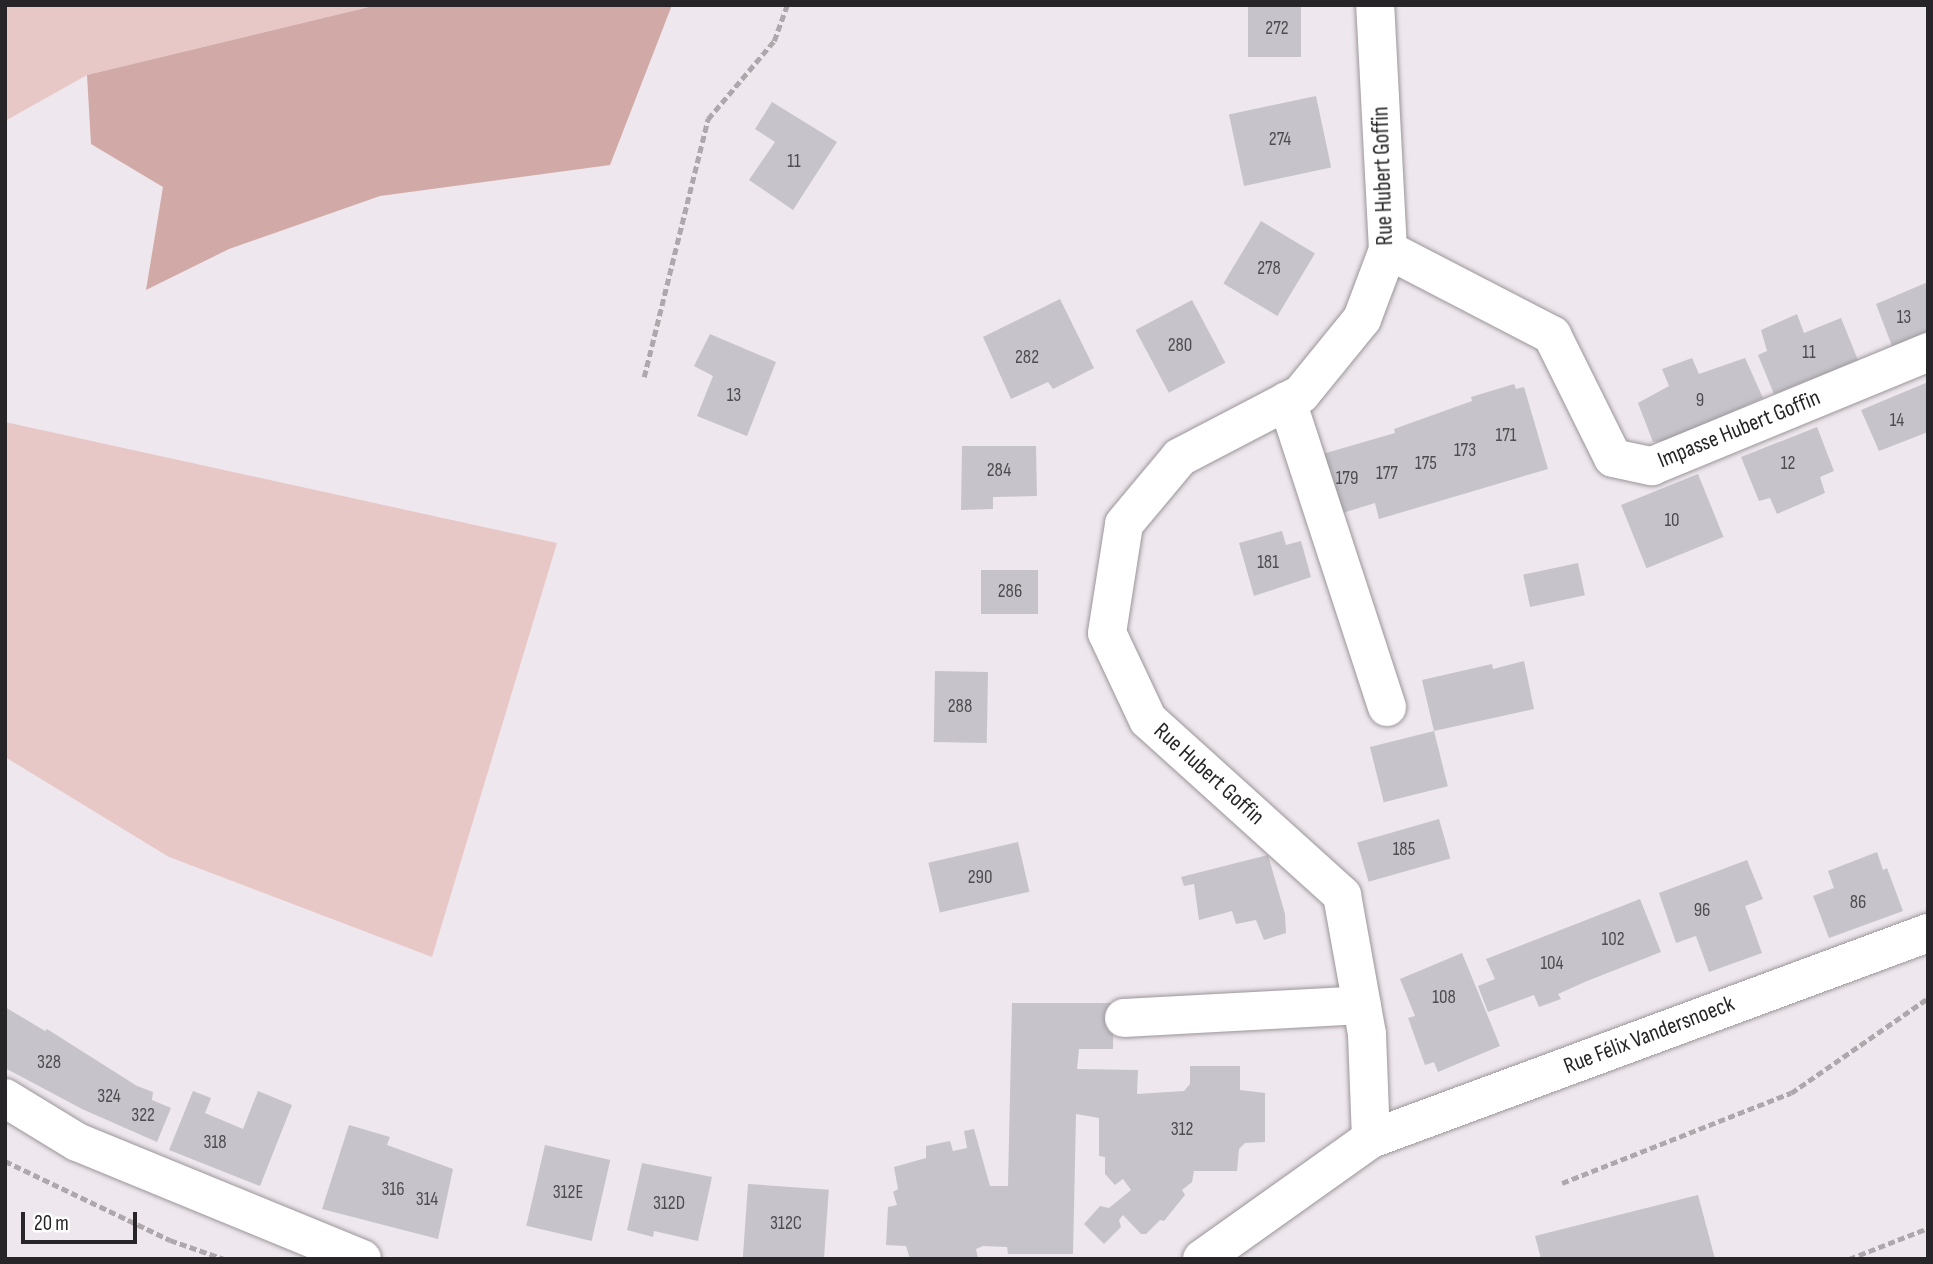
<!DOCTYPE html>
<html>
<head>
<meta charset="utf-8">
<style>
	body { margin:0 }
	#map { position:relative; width:1933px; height:1264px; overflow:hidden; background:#eee7ed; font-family:"Sofia Sans Condensed",sans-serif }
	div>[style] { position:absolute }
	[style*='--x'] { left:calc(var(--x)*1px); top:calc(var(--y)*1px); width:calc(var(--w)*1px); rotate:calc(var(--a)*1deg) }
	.green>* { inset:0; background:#e8c8c7 }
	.forest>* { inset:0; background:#d1aaa8 }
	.building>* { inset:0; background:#c6c3ca; transform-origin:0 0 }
	.path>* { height:4.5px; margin-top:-2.25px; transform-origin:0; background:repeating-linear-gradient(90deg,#aea8ad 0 7px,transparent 0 10.5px) }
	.roads { filter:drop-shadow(0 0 2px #9b959a) drop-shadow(0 0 2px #9b959a) }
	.minor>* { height:38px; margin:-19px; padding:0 19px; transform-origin:19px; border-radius:19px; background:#fff }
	span { translate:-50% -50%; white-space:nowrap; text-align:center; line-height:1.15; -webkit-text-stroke:7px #fff; paint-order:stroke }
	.number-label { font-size:19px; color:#4f4c50 }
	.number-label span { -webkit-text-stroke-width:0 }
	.street-label { font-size:23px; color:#272527 }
	.frame { position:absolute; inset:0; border:7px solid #272527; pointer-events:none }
	.scale { position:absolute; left:21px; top:1212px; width:116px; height:32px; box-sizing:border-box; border:4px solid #272527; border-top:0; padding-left:9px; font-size:21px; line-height:24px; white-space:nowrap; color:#272527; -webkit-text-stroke:5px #fff; paint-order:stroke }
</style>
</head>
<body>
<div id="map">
	<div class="green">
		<i style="clip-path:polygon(5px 5px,377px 5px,87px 75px,5px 121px)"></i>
		<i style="clip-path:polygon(5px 422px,557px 543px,432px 957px,169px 857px,5px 757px)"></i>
	</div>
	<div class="forest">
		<i style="clip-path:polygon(377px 5px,672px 5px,610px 165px,380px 196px,229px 249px,146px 290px,163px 187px,91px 144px,87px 75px)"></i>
	</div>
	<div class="building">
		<i style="left:1248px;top:5px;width:53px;height:52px"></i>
		<i style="left:1316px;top:96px;width:73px;height:89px;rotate:78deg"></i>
		<i style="clip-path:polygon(772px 102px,837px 142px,793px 210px,749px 180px,775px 142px,755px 129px)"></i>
		<i style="left:1261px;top:221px;width:63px;height:73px;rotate:31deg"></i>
		<i style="clip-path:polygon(1928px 282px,1928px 331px,1892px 346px,1876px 304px)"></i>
		<i style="clip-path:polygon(1060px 299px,1094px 368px,1053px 389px,1048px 382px,1011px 399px,983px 337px)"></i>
		<i style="left:1192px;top:300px;width:71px;height:64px;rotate:62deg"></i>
		<i style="clip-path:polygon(1797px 314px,1804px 333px,1841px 318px,1858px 360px,1774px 394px,1758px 355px,1767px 351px,1761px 330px)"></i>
		<i style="clip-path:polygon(710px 334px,776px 362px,747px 436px,697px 416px,713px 376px,694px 366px)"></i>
		<i style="clip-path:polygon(1692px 358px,1699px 374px,1745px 358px,1763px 398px,1669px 440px,1653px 442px,1638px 403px,1669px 386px,1662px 369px)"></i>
		<i style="clip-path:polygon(1928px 382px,1928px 432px,1879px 451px,1861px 410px)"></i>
		<i style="clip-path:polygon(1514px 384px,1516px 389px,1524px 387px,1548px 469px,1379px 519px,1375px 503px,1336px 515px,1319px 455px,1395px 433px,1394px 429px,1472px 401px,1471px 397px)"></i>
		<i style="clip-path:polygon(1817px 427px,1834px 471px,1820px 477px,1825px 493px,1777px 514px,1770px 498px,1759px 501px,1741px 457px)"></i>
		<i style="clip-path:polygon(962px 446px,1036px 446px,1037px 496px,993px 497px,993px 509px,961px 510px)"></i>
		<i style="left:1698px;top:474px;width:68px;height:83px;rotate:68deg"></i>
		<i style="clip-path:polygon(1282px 531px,1286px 545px,1301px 541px,1311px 577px,1254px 596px,1239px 543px)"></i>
		<i style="left:1578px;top:563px;width:33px;height:56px;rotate:78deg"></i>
		<i style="left:981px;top:570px;width:57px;height:44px"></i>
		<i style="clip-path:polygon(1524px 661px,1534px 709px,1434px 731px,1422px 680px,1492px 664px,1493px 669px)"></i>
		<i style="left:935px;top:671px;width:53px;height:71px;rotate:1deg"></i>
		<i style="left:1434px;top:731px;width:57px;height:66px;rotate:76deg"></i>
		<i style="left:1439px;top:819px;width:41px;height:85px;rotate:74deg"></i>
		<i style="left:1018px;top:842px;width:51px;height:92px;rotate:77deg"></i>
		<i style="clip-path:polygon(1877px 852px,1883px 870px,1887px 868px,1903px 911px,1829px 938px,1813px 896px,1834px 888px,1828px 871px)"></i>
		<i style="clip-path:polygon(1268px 855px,1285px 914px,1286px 933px,1264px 940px,1256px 920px,1236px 924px,1232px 911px,1199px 920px,1194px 884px,1184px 886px,1181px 877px)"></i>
		<i style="clip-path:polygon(1747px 860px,1763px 899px,1745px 906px,1762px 953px,1709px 972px,1696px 936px,1676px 943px,1659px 893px)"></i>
		<i style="clip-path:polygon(1640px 899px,1661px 952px,1587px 981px,1558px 994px,1561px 999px,1539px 1007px,1534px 995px,1488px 1012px,1478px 986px,1495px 979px,1486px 959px)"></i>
		<i style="clip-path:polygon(1462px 953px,1500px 1046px,1438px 1072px,1434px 1062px,1425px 1065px,1408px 1018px,1415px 1016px,1400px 979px)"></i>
		<i style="clip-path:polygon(1012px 1003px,1114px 1003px,1113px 1049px,1079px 1049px,1077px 1069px,1138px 1070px,1137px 1094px,1184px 1091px,1190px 1084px,1190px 1066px,1240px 1066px,1240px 1090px,1265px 1093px,1265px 1142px,1245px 1143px,1239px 1149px,1237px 1171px,1194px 1171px,1192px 1182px,1182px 1190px,1185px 1195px,1164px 1221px,1160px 1220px,1146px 1234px,1141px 1234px,1123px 1215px,1119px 1220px,1121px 1227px,1104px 1244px,1084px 1224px,1100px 1206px,1109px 1208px,1131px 1190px,1123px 1179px,1115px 1185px,1105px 1174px,1105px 1157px,1099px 1156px,1099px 1118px,1076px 1114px,1073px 1254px,1008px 1254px,1007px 1247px,983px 1246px,976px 1249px,978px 1259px,910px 1259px,906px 1246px,886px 1245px,888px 1207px,897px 1205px,893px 1192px,898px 1189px,894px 1167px,926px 1158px,926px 1146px,950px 1141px,953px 1151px,967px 1148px,964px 1131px,974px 1129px,990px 1186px,1008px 1186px)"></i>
		<i style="clip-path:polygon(5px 1007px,45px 1031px,47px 1029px,137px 1086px,153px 1092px,152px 1100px,171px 1108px,157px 1142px,82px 1109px,5px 1068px)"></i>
		<i style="clip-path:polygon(193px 1091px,211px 1098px,205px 1113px,243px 1129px,258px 1091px,292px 1105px,260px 1186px,169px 1150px)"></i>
		<i style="clip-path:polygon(349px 1125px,390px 1137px,387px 1145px,453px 1169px,438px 1239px,322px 1209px)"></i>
		<i style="left:545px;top:1145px;width:67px;height:83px;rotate:13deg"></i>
		<i style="clip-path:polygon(642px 1163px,712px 1177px,698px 1241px,654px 1231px,653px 1237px,627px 1230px)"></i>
		<i style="left:748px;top:1184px;width:81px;height:74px;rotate:4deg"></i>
		<i style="clip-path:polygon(1698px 1195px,1715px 1259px,1541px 1259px,1535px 1236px)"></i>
	</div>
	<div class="path">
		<i style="--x:644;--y:377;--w:266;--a:-76.1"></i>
		<i style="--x:708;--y:119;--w:102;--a:-49.8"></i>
		<i style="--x:774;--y:41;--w:38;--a:-70"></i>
		<i style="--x:5;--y:1161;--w:183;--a:25.6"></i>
		<i style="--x:170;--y:1240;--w:57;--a:19.4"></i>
		<i style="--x:1562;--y:1183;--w:246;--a:-21.5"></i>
		<i style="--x:1791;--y:1093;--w:167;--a:-34.7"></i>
		<i style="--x:1849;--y:1259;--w:85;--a:-21.4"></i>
	</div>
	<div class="roads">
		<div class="minor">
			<i style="--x:1388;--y:250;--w:185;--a:27.4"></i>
			<i style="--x:1552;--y:335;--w:137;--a:63.6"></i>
			<i style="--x:1613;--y:458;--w:40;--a:12"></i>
			<i style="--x:1652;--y:466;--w:299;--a:-22.4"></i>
			<i style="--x:1287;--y:401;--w:322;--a:71.9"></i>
			<i style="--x:1124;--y:1018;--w:238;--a:-3.1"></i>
			<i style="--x:5;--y:1098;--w:84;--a:31.4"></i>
			<i style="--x:77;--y:1142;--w:308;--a:22.3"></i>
			<i style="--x:1371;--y:1139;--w:105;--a:-92.2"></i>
			<i style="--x:1367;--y:1034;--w:141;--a:-100.2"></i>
			<i style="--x:1342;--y:895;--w:261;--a:-137.9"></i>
			<i style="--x:1148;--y:720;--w:96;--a:-115.2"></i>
			<i style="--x:1107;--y:633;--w:110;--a:-81.1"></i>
			<i style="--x:1124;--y:524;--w:87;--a:-50.1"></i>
			<i style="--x:1180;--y:457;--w:136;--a:-27.5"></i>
			<i style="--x:1301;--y:394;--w:97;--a:-50.9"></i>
			<i style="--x:1362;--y:319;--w:74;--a:-69.4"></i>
			<i style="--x:1388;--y:250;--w:245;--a:-93"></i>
			<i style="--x:1202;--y:1259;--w:207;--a:-35.4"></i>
			<i style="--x:1371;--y:1139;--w:594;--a:-20.3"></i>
		</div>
	</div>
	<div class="number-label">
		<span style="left:1277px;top:29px">272</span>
		<span style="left:1280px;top:140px">274</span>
		<span style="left:794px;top:162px">11</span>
		<span style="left:1269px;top:269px">278</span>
		<span style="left:1904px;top:318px">13</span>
		<span style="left:1180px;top:346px">280</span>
		<span style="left:1809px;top:353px">11</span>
		<span style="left:1027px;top:358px">282</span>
		<span style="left:734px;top:396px">13</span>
		<span style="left:1700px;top:401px">9</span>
		<span style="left:1897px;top:421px">14</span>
		<span style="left:1506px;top:436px">171</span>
		<span style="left:1465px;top:451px">173</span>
		<span style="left:1426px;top:464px">175</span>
		<span style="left:1788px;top:464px">12</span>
		<span style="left:999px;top:471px">284</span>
		<span style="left:1387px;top:474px">177</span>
		<span style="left:1347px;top:479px">179</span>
		<span style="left:1672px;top:521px">10</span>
		<span style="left:1268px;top:563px">181</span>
		<span style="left:1010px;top:592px">286</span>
		<span style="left:960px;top:707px">288</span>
		<span style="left:1404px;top:850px">185</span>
		<span style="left:980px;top:878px">290</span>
		<span style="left:1858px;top:903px">86</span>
		<span style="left:1702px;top:911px">96</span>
		<span style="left:1613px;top:940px">102</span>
		<span style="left:1552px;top:964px">104</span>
		<span style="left:1444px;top:998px">108</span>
		<span style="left:49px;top:1063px">328</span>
		<span style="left:109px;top:1097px">324</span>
		<span style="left:143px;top:1116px">322</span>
		<span style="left:1182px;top:1130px">312</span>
		<span style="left:215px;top:1143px">318</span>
		<span style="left:393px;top:1190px">316</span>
		<span style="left:568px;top:1193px">312E</span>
		<span style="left:427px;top:1200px">314</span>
		<span style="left:669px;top:1204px">312D</span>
		<span style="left:786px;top:1224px">312C</span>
	</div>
	<div class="street-label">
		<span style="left:1383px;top:176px;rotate:-92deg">Rue Hubert Goffin</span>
		<span style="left:1739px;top:429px;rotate:-22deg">Impasse Hubert Goffin</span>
		<span style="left:1209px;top:774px;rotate:42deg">Rue Hubert Goffin</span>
		<span style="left:1649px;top:1035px;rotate:-21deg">Rue Félix Vandersnoeck</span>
	</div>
	<div class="frame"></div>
	<div class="scale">20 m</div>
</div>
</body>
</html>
